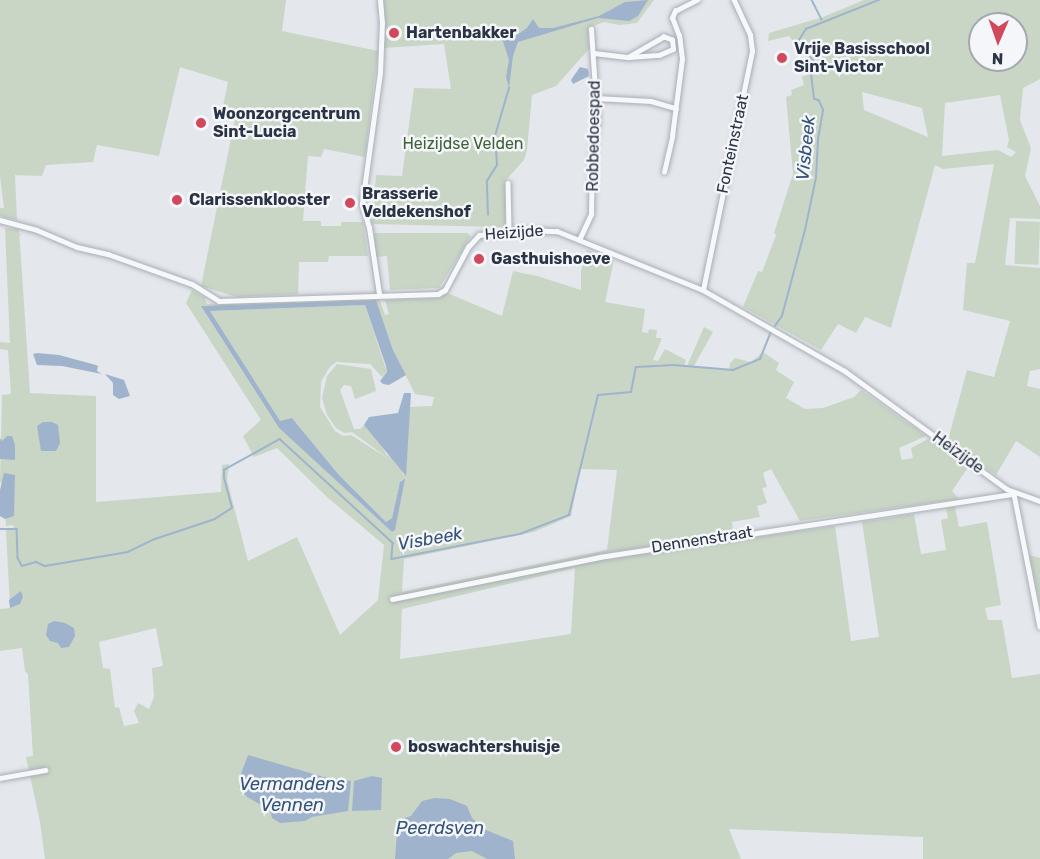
<!DOCTYPE html>
<html>
<head>
<meta charset="utf-8">
<style>
	body { margin:0 }
	#map { position:relative; width:1040px; height:859px; overflow:hidden; background:#e4e7ec; font-family:Rubik,sans-serif }
	div>[style] { position:absolute }
	[style*='--x'] { left:calc(var(--x)*1px); top:calc(var(--y)*1px); width:calc(var(--w)*1px); rotate:calc(var(--a)*1deg) }
	.green>* { inset:0; background:#c9d6c5; transform-origin:0 0 }
	.water>* { inset:0; background:#9fb4cc }
	.stream>* { height:1.5px; margin:-0.75px; padding:0 0.75px; transform-origin:0.75px; border-radius:0.75px; background:#9fb4cc }
	.roads { filter:drop-shadow(0 0 2px #a9aeb7) drop-shadow(0 0 2px #a9aeb7) }
	.street>* { height:4.5px; margin:-2.25px; padding:0 2.25px; transform-origin:2.25px; border-radius:2.25px; background:#f7f8fa }
	.dots>* { width:16px; height:16px; translate:-50% -50%; box-sizing:border-box; border:3px solid #f4f6f9; border-radius:50% }
	span { translate:-50% -50%; white-space:nowrap; text-align:center; line-height:1.15; -webkit-text-stroke:5px #f4f6f9; paint-order:stroke }
	.poi-label { font-size:16px; color:#2b3445; font-weight:700 }
	.left { translate:0 -50%; text-align:left }
	.street-label { font-size:16px; color:#2b3445 }
	.park-label { font-size:16px; color:#3f6138 }
	.water-label { font-size:18px; color:#34527a; font-style:italic }
	.north { position:absolute; left:968px; top:12px; width:60px; height:60px; box-sizing:border-box; background:#f4f6f9; border:2px solid #a4a8b1; border-radius:50%; rotate:182deg; font-size:16px; font-weight:700; line-height:24px; text-align:center; color:#2b3445 }
	.north::after { content:''; display:block; margin:auto; width:21px; height:27px; background:#d1495b; clip-path:polygon(50% 0,100% 100%,50% 72%,0 100%) }
</style>
</head>
<body>
<div id="map">
	<div class="green">
		<i style="clip-path:polygon(0 0,286px 0,282px 31px,378px 51px,365px 157px,324px 149px,321px 157px,308px 156px,303px 221px,321px 221px,321px 226px,341px 226px,341px 222px,363px 222px,368px 256px,329px 256px,328px 262px,299px 262px,298px 294px,237px 297px,201px 286px,236px 114px,222px 111px,228px 82px,180px 67px,159px 156px,97px 145px,93px 162px,46px 165px,42px 176px,15px 175px,17px 220px,0 216px,0 208px,4px 208px,0 176px)"></i>
		<i style="clip-path:polygon(383px 0,654px 0,637px 23px,620px 25px,604px 22px,588px 28px,589px 49px,556px 86px,532px 95px,527px 150px,524px 160px,506px 180px,505px 226px,500px 227px,372px 224px,376px 175px,402px 176px,414px 88px,451px 89px,444px 44px,384px 48px)"></i>
		<i style="clip-path:polygon(evenodd,864px 0,1040px 0,1040px 79px,1023px 88px,1020px 120px,1031px 148px,1025px 176px,1040px 206px,1040px 219px,1010px 218px,1005px 265px,1040px 268px,1040px 369px,1030px 371px,1027px 386px,1040px 389px,1040px 457px,1016px 441px,996px 475px,948px 440px,967px 370px,994px 377px,1010px 321px,963px 310px,967px 263px,975px 263px,994px 164px,943px 169px,935px 165px,891px 328px,865px 317px,856px 333px,838px 324px,821px 350px,743px 307px,758px 271px,762px 272px,776px 235px,774px 233px,793px 174px,786px 97px,792px 95px,791px 90px,804px 85px,802px 77px,810px 73px,807px 59px,789px 36px,768px 41px,769px 33px,823px 17px,864px 0,980px 24px,1016px 24px,1016px 60px,980px 60px,980px 24px,864px 0,862px 92px,922px 108px,928px 137px,864px 110px,862px 92px,864px 0,1000px 95px,1009px 140px,1007px 147px,1016px 152px,1011px 157px,998px 150px,942px 156px,945px 103px,1000px 95px)"></i>
		<i style="left:1016px;top:221px;width:24px;height:43px;rotate:2deg"></i>
		<i style="clip-path:polygon(evenodd,5px 228px,19px 229px,30px 393px,96px 396px,96px 502px,221px 492px,222px 465px,229px 464px,227px 480px,248px 561px,297px 537px,340px 635px,378px 600px,384px 545px,327px 497px,277px 448px,254px 457px,243px 436px,261px 420px,186px 303px,192px 290px,205px 298px,207px 304px,379px 298px,385px 315px,389px 314px,385px 300px,438px 298px,447px 293px,502px 316px,513px 271px,537px 276px,581px 290px,581px 271px,587px 250px,614px 260px,605px 302px,645px 309px,642px 332px,648px 333px,649px 329px,657px 330px,656px 338px,662px 338px,653px 360px,658px 361px,665px 349px,686px 360px,684px 366px,687px 366px,704px 327px,713px 332px,694px 366px,729px 370px,730px 363px,735px 358px,751px 362px,763px 352px,779px 363px,776px 370px,794px 382px,786px 398px,805px 409px,823px 408px,854px 397px,861px 390px,926px 436px,899px 448px,902px 460px,913px 458px,911px 448px,930px 438px,969px 466px,952px 491px,959px 499px,800px 521px,771px 469px,763px 473px,767px 487px,762px 488px,767px 503px,757px 506px,760px 517px,732px 522px,733px 532px,608px 553px,608px 559px,835px 526px,851px 641px,879px 637px,862px 522px,914px 514px,921px 554px,946px 550px,941px 520px,948px 518px,946px 508px,955px 507px,959px 527px,987px 522px,1001px 605px,985px 608px,988px 620px,1002px 620px,1012px 678px,1040px 674px,1040px 859px,923px 859px,923px 837px,729px 829px,741px 859px,45px 859px,40px 822px,26px 757px,33px 756px,28px 674px,25px 671px,22px 648px,0 651px,0 609px,10px 608px,6px 530px,14px 529px,13px 525px,6px 526px,4px 485px,0 482px,2px 395px,11px 394px,8px 350px,0 349px,0 342px,10px 343px,5px 228px,376px 300px,393px 350px,415px 394px,434px 397px,432px 406px,409px 407px,404px 476px,400px 465px,386px 454px,379px 441px,364px 425px,360px 429px,354px 429px,340px 390px,344px 385px,351px 386px,355px 399px,376px 391px,371px 369px,337px 364px,327px 376px,322px 398px,327px 415px,336px 428px,344px 433px,352px 432px,389px 459px,351px 435px,343px 436px,335px 431px,320px 407px,321px 382px,329px 368px,336px 362px,370px 364px,382px 377px,387px 372px,365px 305px,210px 311px,280px 422px,292px 418px,339px 475px,386px 522px,392px 518px,400px 482px,392px 532px,279px 428px,201px 306px,376px 300px,5px 228px,580px 469px,617px 470px,607px 550px,402px 592px,404px 559px,534px 532px,571px 516px,580px 469px,5px 228px,575px 568px,571px 634px,400px 659px,402px 609px,575px 568px,5px 228px,156px 628px,163px 666px,152px 668px,154px 697px,149px 709px,138px 703px,134px 711px,139px 723px,124px 726px,119px 707px,115px 708px,110px 669px,103px 668px,99px 642px,156px 628px)"></i>
		<i style="clip-path:polygon(374px 233px,467px 233px,471px 236px,439px 288px,390px 290px,387px 256px,376px 257px)"></i>
		<i style="clip-path:polygon(1029px 555px,1040px 558px,1040px 605px)"></i>
	</div>
	<div class="water">
		<i style="clip-path:polygon(648px 0,638px 16px,629px 21px,598px 18px,518px 42px,513px 56px,509px 88px,506px 77px,509px 60px,501px 35px,506px 34px,514px 37px,527px 28px,533px 19px,539px 28px,553px 28px,599px 16px,625px 2px)"></i>
		<i style="clip-path:polygon(580px 67px,588px 69px,589px 76px,573px 84px,571px 80px)"></i>
		<i style="clip-path:polygon(376px 300px,393px 350px,406px 375px,389px 385px,383px 384px,380px 381px,387px 372px,386px 366px,365px 305px,210px 311px,280px 421px,292px 418px,339px 475px,386px 522px,392px 518px,400px 482px,405px 479px,395px 530px,392px 532px,279px 428px,201px 306px)"></i>
		<i style="clip-path:polygon(37px 353px,59px 355px,96px 365px,98px 366px,97px 371px,102px 374px,62px 366px,37px 365px,33px 354px)"></i>
		<i style="clip-path:polygon(105px 374px,124px 380px,130px 396px,119px 399px,113px 395px,113px 383px)"></i>
		<i style="clip-path:polygon(404px 393px,411px 393px,406px 476px,364px 425px,369px 417px,398px 413px)"></i>
		<i style="clip-path:polygon(43px 422px,52px 422px,58px 425px,60px 443px,56px 451px,41px 451px,37px 426px)"></i>
		<i style="clip-path:polygon(7px 436px,12px 436px,15px 445px,15px 460px,0 459px,0 438px,2px 441px)"></i>
		<i style="clip-path:polygon(4px 473px,15px 475px,14px 516px,5px 519px,0 516px,0 490px)"></i>
		<i style="clip-path:polygon(21px 591px,23px 597px,20px 604px,10px 608px,9px 600px)"></i>
		<i style="clip-path:polygon(54px 621px,65px 623px,74px 628px,75px 636px,69px 647px,61px 648px,58px 643px,50px 641px,46px 635px,48px 624px)"></i>
		<i style="clip-path:polygon(248px 755px,324px 777px,351px 781px,348px 811px,312px 817px,305px 821px,280px 823px,272px 818px,270px 810px,247px 797px,239px 787px,239px 779px)"></i>
		<i style="clip-path:polygon(372px 776px,382px 778px,381px 810px,352px 811px,354px 781px)"></i>
		<i style="clip-path:polygon(435px 798px,450px 799px,467px 806px,472px 818px,486px 830px,513px 841px,515px 859px,487px 859px,472px 851px,456px 853px,448px 859px,395px 859px,398px 820px,411px 816px,422px 801px)"></i>
	</div>
	<div class="stream">
		<i style="--x:812;--y:0;--w:22;--a:63"></i>
		<i style="--x:488;--y:215;--w:34;--a:-92"></i>
		<i style="--x:487;--y:181;--w:19;--a:-58"></i>
		<i style="--x:497;--y:165;--w:29;--a:-94"></i>
		<i style="--x:495;--y:136;--w:50;--a:-73.7"></i>
		<i style="--x:775;--y:326;--w:12;--a:-55"></i>
		<i style="--x:782;--y:316;--w:89;--a:-75"></i>
		<i style="--x:805;--y:230;--w:53;--a:-78.1"></i>
		<i style="--x:816;--y:178;--w:39;--a:-87"></i>
		<i style="--x:818;--y:139;--w:29;--a:-80"></i>
		<i style="--x:823;--y:110;--w:10;--a:-114"></i>
		<i style="--x:819;--y:101;--w:5;--a:-158"></i>
		<i style="--x:814;--y:99;--w:24;--a:-97"></i>
		<i style="--x:811;--y:75;--w:11;--a:-38"></i>
		<i style="--x:820;--y:68;--w:34;--a:-133"></i>
		<i style="--x:797;--y:43;--w:17;--a:-57"></i>
		<i style="--x:806;--y:29;--w:79;--a:-21.7"></i>
		<i style="--x:0;--y:529;--w:17;--a:0"></i>
		<i style="--x:17;--y:529;--w:29;--a:88"></i>
		<i style="--x:18;--y:558;--w:9;--a:63"></i>
		<i style="--x:22;--y:566;--w:15;--a:-16"></i>
		<i style="--x:36;--y:562;--w:10;--a:24"></i>
		<i style="--x:45;--y:566;--w:84;--a:-9.6"></i>
		<i style="--x:128;--y:552;--w:30;--a:-26"></i>
		<i style="--x:155;--y:539;--w:63;--a:-18.4"></i>
		<i style="--x:215;--y:519;--w:20;--a:-33"></i>
		<i style="--x:232;--y:508;--w:31;--a:-105"></i>
		<i style="--x:224;--y:478;--w:8;--a:-90"></i>
		<i style="--x:224;--y:470;--w:64;--a:-29"></i>
		<i style="--x:280;--y:439;--w:154;--a:42.6"></i>
		<i style="--x:393;--y:543;--w:16;--a:94"></i>
		<i style="--x:392;--y:559;--w:130;--a:-11.1"></i>
		<i style="--x:520;--y:534;--w:53;--a:-21.2"></i>
		<i style="--x:569;--y:515;--w:123;--a:-76.4"></i>
		<i style="--x:598;--y:395;--w:33;--a:-5"></i>
		<i style="--x:631;--y:392;--w:25;--a:-79"></i>
		<i style="--x:636;--y:367;--w:38;--a:-3"></i>
		<i style="--x:674;--y:365;--w:59;--a:4.8"></i>
		<i style="--x:733;--y:370;--w:29;--a:-22"></i>
		<i style="--x:760;--y:359;--w:29;--a:-68"></i>
	</div>
	<div class="roads">
		<div class="street">
			<i style="--x:594;--y:53;--w:35;--a:7"></i>
			<i style="--x:629;--y:57;--w:30;--a:-4"></i>
			<i style="--x:659;--y:55;--w:15;--a:-23"></i>
			<i style="--x:673;--y:49;--w:9;--a:-96"></i>
			<i style="--x:672;--y:40;--w:9;--a:-159"></i>
			<i style="--x:664;--y:37;--w:40;--a:150.3"></i>
			<i style="--x:596;--y:98;--w:55;--a:3.1"></i>
			<i style="--x:651;--y:101;--w:26;--a:16"></i>
			<i style="--x:664;--y:172;--w:37;--a:-77"></i>
			<i style="--x:672;--y:136;--w:78;--a:-82.6"></i>
			<i style="--x:682;--y:59;--w:23;--a:-97"></i>
			<i style="--x:679;--y:36;--w:19;--a:-111"></i>
			<i style="--x:672;--y:18;--w:8;--a:-67"></i>
			<i style="--x:675;--y:11;--w:25;--a:-27"></i>
			<i style="--x:508;--y:183;--w:48;--a:88.8"></i>
			<i style="--x:0;--y:220;--w:38;--a:15"></i>
			<i style="--x:37;--y:230;--w:43;--a:23"></i>
			<i style="--x:77;--y:247;--w:32;--a:13"></i>
			<i style="--x:108;--y:254;--w:89;--a:19.7"></i>
			<i style="--x:192;--y:284;--w:32;--a:32"></i>
			<i style="--x:219;--y:301;--w:219;--a:-1.8"></i>
			<i style="--x:438;--y:294;--w:8;--a:-30"></i>
			<i style="--x:445;--y:290;--w:49;--a:-61.9"></i>
			<i style="--x:468;--y:247;--w:16;--a:-47"></i>
			<i style="--x:479;--y:235;--w:44;--a:-6.5"></i>
			<i style="--x:523;--y:230;--w:34;--a:2"></i>
			<i style="--x:557;--y:231;--w:157;--a:22"></i>
			<i style="--x:703;--y:290;--w:163;--a:29.7"></i>
			<i style="--x:845;--y:371;--w:200;--a:36.1"></i>
			<i style="--x:1007;--y:489;--w:35;--a:20"></i>
			<i style="--x:579;--y:240;--w:29;--a:-65"></i>
			<i style="--x:591;--y:214;--w:55;--a:-89"></i>
			<i style="--x:592;--y:159;--w:39;--a:-83"></i>
			<i style="--x:597;--y:120;--w:91;--a:-93.8"></i>
			<i style="--x:703;--y:290;--w:244;--a:-78.4"></i>
			<i style="--x:752;--y:51;--w:16;--a:-97"></i>
			<i style="--x:750;--y:35;--w:38;--a:-115"></i>
			<i style="--x:379;--y:294;--w:67;--a:-98.6"></i>
			<i style="--x:369;--y:228;--w:25;--a:-106"></i>
			<i style="--x:362;--y:204;--w:133;--a:-82.2"></i>
			<i style="--x:380;--y:72;--w:49;--a:-87.7"></i>
			<i style="--x:382;--y:23;--w:23;--a:-95"></i>
			<i style="--x:1014;--y:494;--w:135;--a:78.9"></i>
			<i style="--x:392;--y:599;--w:212;--a:-11.4"></i>
			<i style="--x:600;--y:557;--w:419;--a:-8.7"></i>
			<i style="--x:0;--y:778;--w:46;--a:-10.1"></i>
		</div>
	</div>
	<div class="dots">
		<i style="left:394px;top:33px;background:#d1495b"></i>
		<i style="left:782px;top:58px;background:#d1495b"></i>
		<i style="left:201px;top:123px;background:#d1495b"></i>
		<i style="left:177px;top:200px;background:#d1495b"></i>
		<i style="left:350px;top:203px;background:#d1495b"></i>
		<i style="left:479px;top:259px;background:#d1495b"></i>
		<i style="left:396px;top:747px;background:#d1495b"></i>
	</div>
	<div class="poi-label">
		<span class="left" style="left:406px;top:33px">Hartenbakker</span>
		<span class="left" style="left:794px;top:58px">Vrije Basisschool<br>Sint-Victor</span>
		<span class="left" style="left:213px;top:123px">Woonzorgcentrum<br>Sint-Lucia</span>
		<span class="left" style="left:362px;top:203px">Brasserie<br>Veldekenshof</span>
		<span class="left" style="left:189px;top:200px">Clarissenklooster</span>
		<span class="left" style="left:491px;top:259px">Gasthuishoeve</span>
		<span class="left" style="left:408px;top:747px">boswachtershuisje</span>
	</div>
	<div class="street-label">
		<span style="left:594px;top:136px;rotate:-89deg">Robbedoespad</span>
		<span style="left:733px;top:144px;rotate:-78deg">Fonteinstraat</span>
		<span style="left:514px;top:233px;rotate:-4deg">Heizijde</span>
		<span style="left:958px;top:453px;rotate:36deg">Heizijde</span>
		<span style="left:702px;top:540px;rotate:-9deg">Dennenstraat</span>
	</div>
	<div class="park-label">
		<span style="left:463px;top:144px">Heizijdse Velden</span>
	</div>
	<div class="water-label">
		<span style="left:806px;top:148px;rotate:-84deg">Visbeek</span>
		<span style="left:430px;top:539px;rotate:-10deg">Visbeek</span>
		<span style="left:292px;top:795px">Vermandens<br>Vennen</span>
		<span style="left:440px;top:828px">Peerdsven</span>
	</div>
	<div class="north">N</div>
</div>
</body>
</html>
